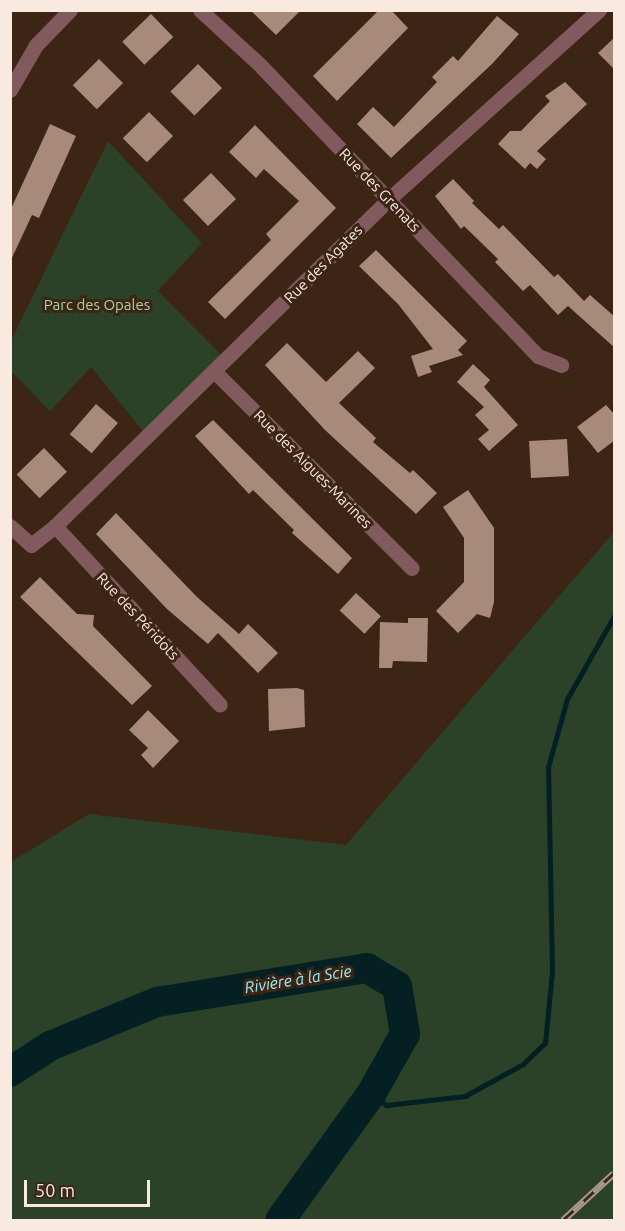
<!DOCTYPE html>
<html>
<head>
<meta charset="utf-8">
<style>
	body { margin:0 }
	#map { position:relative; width:625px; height:1231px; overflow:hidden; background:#3d2516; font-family:Ubuntu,sans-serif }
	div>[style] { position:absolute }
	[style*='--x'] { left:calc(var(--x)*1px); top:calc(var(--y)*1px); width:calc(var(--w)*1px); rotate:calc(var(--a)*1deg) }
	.green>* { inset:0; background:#2b4229 }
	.stream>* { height:5px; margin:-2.5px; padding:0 2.5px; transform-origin:2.5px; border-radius:2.5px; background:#042022 }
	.river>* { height:30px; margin:-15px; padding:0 15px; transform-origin:15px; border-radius:15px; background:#042022 }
	.building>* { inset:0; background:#a78a79; transform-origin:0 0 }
	.minor>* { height:15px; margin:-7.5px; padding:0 7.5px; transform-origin:7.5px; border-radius:7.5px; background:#815a5e }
	.rail>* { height:7px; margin-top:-3.5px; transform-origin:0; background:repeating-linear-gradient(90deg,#3d2516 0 14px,#ac988c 0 28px); box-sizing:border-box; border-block:2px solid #ac988c }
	span { translate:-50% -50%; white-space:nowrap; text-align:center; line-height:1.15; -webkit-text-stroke:6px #3d2516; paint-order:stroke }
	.street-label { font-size:15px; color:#f9e9df }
	.park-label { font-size:15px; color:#a6d5a2 }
	.water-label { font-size:16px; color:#97eff5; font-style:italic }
	.frame { position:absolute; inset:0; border:12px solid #f9e9df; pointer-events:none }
	.scale { position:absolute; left:24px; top:1180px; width:126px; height:27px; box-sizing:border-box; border:3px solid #f9e9df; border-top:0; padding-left:8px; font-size:18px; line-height:21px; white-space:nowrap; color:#f9e9df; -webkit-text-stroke:4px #3d2516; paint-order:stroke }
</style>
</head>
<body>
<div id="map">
	<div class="green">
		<i style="clip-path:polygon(108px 141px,202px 243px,158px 291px,226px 360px,147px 436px,91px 367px,50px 411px,11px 371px,10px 343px)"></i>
		<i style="clip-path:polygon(614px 532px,614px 1220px,11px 1220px,11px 862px,89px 814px,346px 845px)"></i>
	</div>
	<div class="stream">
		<i style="--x:371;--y:1094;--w:19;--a:36"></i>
		<i style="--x:386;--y:1105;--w:80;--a:-6.5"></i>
		<i style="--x:465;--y:1096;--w:66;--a:-28.9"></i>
		<i style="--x:523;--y:1064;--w:30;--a:-44"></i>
		<i style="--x:545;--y:1043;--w:72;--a:-84.4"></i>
		<i style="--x:552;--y:971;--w:204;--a:-91.1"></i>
		<i style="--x:548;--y:767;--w:71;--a:-74.4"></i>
		<i style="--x:567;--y:699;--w:95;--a:-60.5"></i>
	</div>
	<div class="river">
		<i style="--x:10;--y:1072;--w:48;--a:-33"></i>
		<i style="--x:50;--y:1046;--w:116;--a:-22.4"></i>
		<i style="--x:157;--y:1002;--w:213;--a:-9.2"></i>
		<i style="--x:367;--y:968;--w:35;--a:31"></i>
		<i style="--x:397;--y:986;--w:49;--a:80.5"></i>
		<i style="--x:405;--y:1034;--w:69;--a:119.5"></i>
		<i style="--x:371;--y:1094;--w:155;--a:125.8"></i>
	</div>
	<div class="building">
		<i style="clip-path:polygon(250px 10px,301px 10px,276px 35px)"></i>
		<i style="clip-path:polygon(379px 10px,391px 10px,408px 28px,337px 101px,313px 76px)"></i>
		<i style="left:151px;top:14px;width:32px;height:40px;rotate:46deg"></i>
		<i style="clip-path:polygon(497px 16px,519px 34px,492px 64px,391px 158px,357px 124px,373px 107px,394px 127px,437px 82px,432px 77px,453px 56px,458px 61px)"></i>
		<i style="clip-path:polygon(615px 37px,615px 70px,598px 53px)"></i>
		<i style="left:99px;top:59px;width:34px;height:37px;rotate:45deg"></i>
		<i style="left:198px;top:64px;width:34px;height:39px;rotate:45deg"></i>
		<i style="clip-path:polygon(565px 82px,587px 104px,537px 151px,546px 159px,537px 169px,530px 163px,525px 169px,498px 144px,510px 131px,521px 131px,550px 101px,545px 96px)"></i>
		<i style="left:149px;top:112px;width:34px;height:37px;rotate:45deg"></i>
		<i style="clip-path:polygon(50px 124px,76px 136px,39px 218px,32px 215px,10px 262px,10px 211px)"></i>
		<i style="clip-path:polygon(255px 125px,336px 208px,225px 319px,208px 302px,271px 240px,266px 234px,299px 201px,264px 169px,256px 178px,229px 152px)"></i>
		<i style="left:211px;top:173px;width:36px;height:39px;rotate:46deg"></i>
		<i style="clip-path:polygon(453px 179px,474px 201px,472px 203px,499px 229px,503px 225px,554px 277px,558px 274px,584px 301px,590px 295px,615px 317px,615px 348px,568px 306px,558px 315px,530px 285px,523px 291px,495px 262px,498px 259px,464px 226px,461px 229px,435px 196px)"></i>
		<i style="clip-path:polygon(376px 250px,467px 341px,458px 350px,463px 355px,429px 366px,432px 372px,418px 377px,411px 356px,433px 349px,398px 304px,359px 266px)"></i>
		<i style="clip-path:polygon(287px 343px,326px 382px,358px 351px,375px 368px,339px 403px,376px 438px,373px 442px,410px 473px,413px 470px,437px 493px,416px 514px,325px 430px,265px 365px)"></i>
		<i style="clip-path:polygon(473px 364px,490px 380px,484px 387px,518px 425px,489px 451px,478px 439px,489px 430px,475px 415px,484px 407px,457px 382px)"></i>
		<i style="left:96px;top:404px;width:29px;height:40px;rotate:41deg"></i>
		<i style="clip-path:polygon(606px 405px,615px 415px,615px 440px,598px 453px,577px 427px)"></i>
		<i style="clip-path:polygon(213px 420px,352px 558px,338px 574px,292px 533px,294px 530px,253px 490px,249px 494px,195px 436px)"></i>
		<i style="left:567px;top:439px;width:37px;height:38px;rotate:87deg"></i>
		<i style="left:44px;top:448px;width:33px;height:38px;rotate:46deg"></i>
		<i style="clip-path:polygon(468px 490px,494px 528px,494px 602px,490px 618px,477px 614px,458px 633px,436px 611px,464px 582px,464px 538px,443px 507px)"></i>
		<i style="clip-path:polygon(116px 513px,197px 597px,239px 634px,248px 624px,278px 653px,258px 673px,218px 633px,208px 644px,167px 609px,96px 534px)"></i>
		<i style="clip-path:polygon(40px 577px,77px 614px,94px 615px,93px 626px,152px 686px,132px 705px,20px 597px)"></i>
		<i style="left:356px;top:593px;width:34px;height:24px;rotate:43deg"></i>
		<i style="clip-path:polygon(408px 618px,428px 618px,427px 662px,393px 661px,392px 668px,379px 668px,380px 622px,408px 623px)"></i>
		<i style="clip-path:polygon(297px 688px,304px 690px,305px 727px,269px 731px,268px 689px)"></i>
		<i style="clip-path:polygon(148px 710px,179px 741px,153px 768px,141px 755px,148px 748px,129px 730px)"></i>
	</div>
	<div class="minor">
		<i style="--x:200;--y:10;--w:80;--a:42.5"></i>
		<i style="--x:259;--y:64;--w:404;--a:46.3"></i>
		<i style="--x:538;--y:356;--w:25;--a:21"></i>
		<i style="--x:10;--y:90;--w:52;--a:-60"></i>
		<i style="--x:36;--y:45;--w:49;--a:-45.8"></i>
		<i style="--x:214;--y:371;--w:279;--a:44.9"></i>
		<i style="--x:10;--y:526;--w:28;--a:42"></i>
		<i style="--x:31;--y:545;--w:31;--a:-38"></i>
		<i style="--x:55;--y:526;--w:467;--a:-44.4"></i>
		<i style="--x:389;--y:199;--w:283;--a:-42"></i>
		<i style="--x:55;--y:526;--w:243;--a:47.3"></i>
	</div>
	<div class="rail">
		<i style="--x:563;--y:1220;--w:69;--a:-42.7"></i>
	</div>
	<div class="street-label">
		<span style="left:380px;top:190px;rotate:46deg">Rue des Grenats</span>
		<span style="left:323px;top:264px;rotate:-45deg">Rue des Agates</span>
		<span style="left:313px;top:469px;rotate:45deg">Rue des Aigues-Marines</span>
		<span style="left:138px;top:616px;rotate:47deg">Rue des Péridots</span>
	</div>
	<div class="park-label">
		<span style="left:97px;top:305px">Parc des Opales</span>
	</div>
	<div class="water-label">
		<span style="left:298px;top:979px;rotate:-9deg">Rivière à la Scie</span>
	</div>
	<div class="frame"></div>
	<div class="scale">50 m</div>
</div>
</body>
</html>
